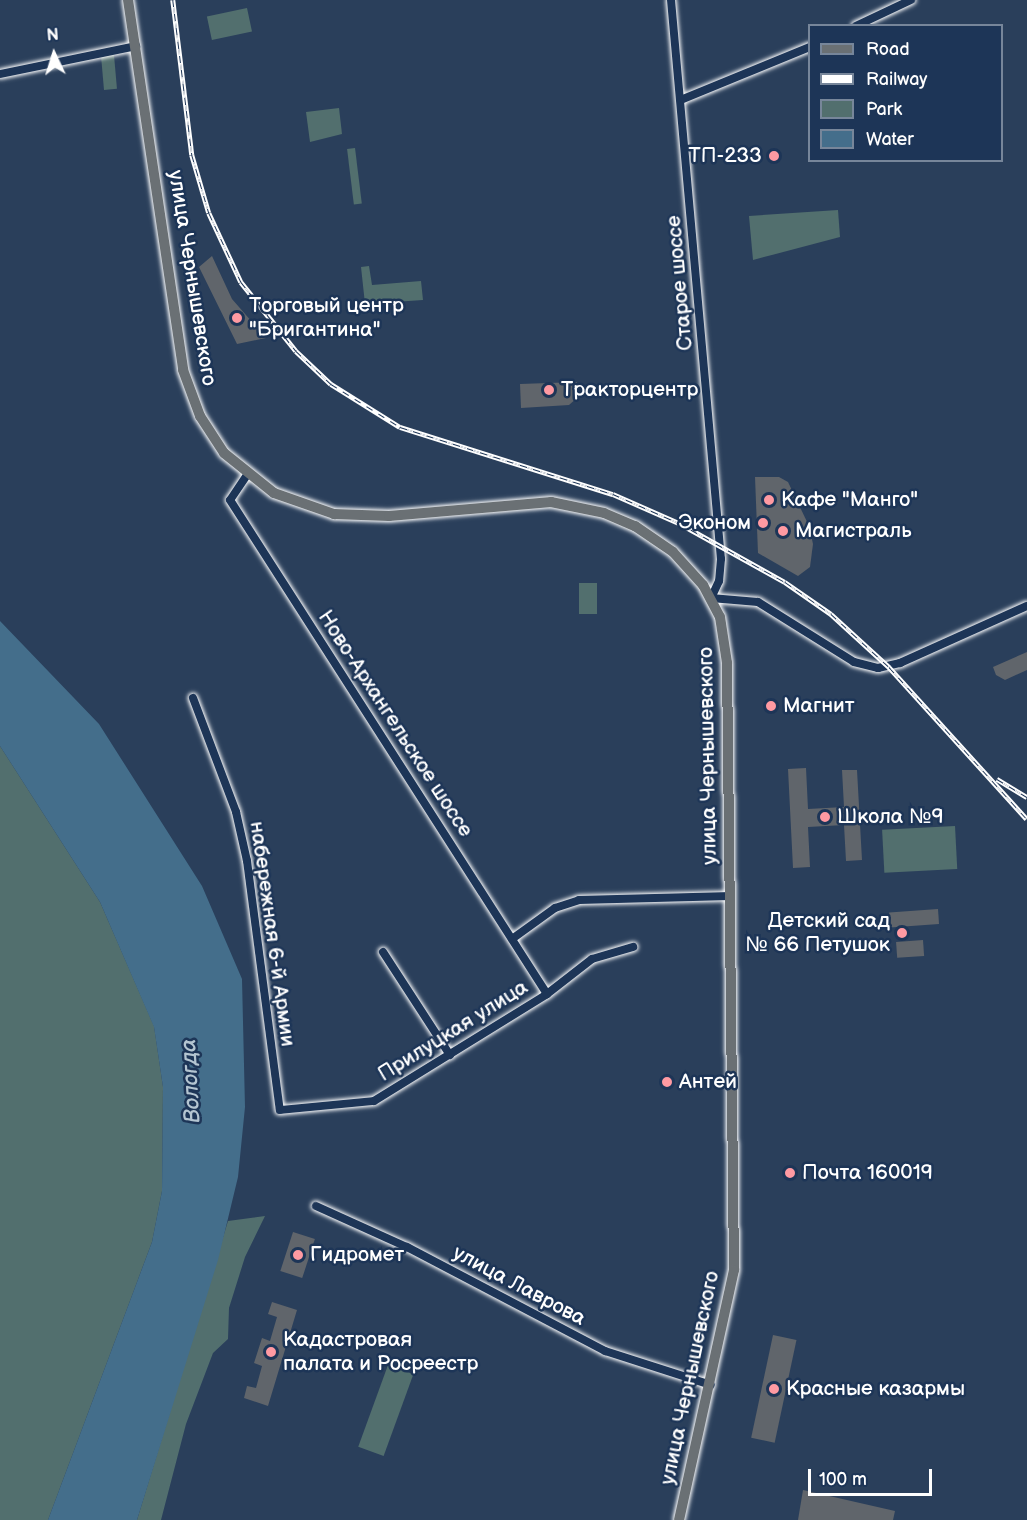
<!DOCTYPE html>
<html>
<head>
<meta charset="utf-8">
<style>
	body { margin:0 }
	#map { position:relative; width:1027px; height:1520px; overflow:hidden; background:#2a3f5b; font-family:"Balsamiq Sans",sans-serif }
	div>[style] { position:absolute }
	[style*='--x'] { left:calc(var(--x)*1px); top:calc(var(--y)*1px); width:calc(var(--w)*1px); rotate:calc(var(--a)*1deg) }
	.green>* { inset:0; background:#526f6e; transform-origin:0 0 }
	.water>* { inset:0; background:#446e8b }
	.building>* { inset:0; background:#60656b; transform-origin:0 0 }
	.roads { filter:drop-shadow(0 0 2px #fff) drop-shadow(0 0 2px #fff) }
	.minor>* { height:8px; margin:-4px; padding:0 4px; transform-origin:4px; border-radius:4px; background:#1d3557 }
	.major>* { height:10px; margin:-5px; padding:0 5px; transform-origin:5px; border-radius:5px; background:#6a7074 }
	.rail>* { height:4.5px; margin-top:-2.25px; transform-origin:0; background:repeating-linear-gradient(90deg,#1d3557 0 7px,#fff 0 14px); box-sizing:border-box; border-block:2px solid #fff }
	.dots>* { width:16px; height:16px; translate:-50% -50%; box-sizing:border-box; border:3px solid #1d3557; border-radius:50% }
	span { translate:-50% -50%; white-space:nowrap; text-align:center; line-height:1.15; -webkit-text-stroke:5px #1d3557; paint-order:stroke }
	.poi-label { font-size:21px; color:#fff }
	.right { translate:-100% -50%; text-align:right }
	.left { translate:0 -50%; text-align:left }
	.street-label { font-size:21px; color:#fff }
	.water-label { font-size:22px; color:#b4c5d1; font-style:italic }
	.legend { position:absolute; left:808px; top:24px; width:195px; height:138px; box-sizing:border-box; background:#1d3557; border:2px solid #77869a; margin:0; padding:8px 10px; list-style:none; font-size:18px; color:#fff }
	.legend li { display:flex; align-items:center; gap:12px; height:30px }
	.legend b { width:30px; border:2px solid #77869a }
	.north { position:absolute; left:24px; top:24px; width:60px; height:60px; -webkit-text-stroke:4px #1d3557; paint-order:stroke; rotate:356deg; font-size:16px; font-weight:700; line-height:24px; text-align:center; color:#fff }
	.north::after { content:''; display:block; margin:auto; width:21px; height:27px; background:#fff; clip-path:polygon(50% 0,100% 100%,50% 72%,0 100%) }
	.scale { position:absolute; left:808px; top:1469px; width:124px; height:27px; box-sizing:border-box; border:3px solid #fff; border-top:0; padding-left:8px; font-size:18px; line-height:21px; white-space:nowrap; color:#fff; -webkit-text-stroke:4px #1d3557; paint-order:stroke }
</style>
</head>
<body>
<div id="map">
	<div class="green">
		<i style="left:247px;top:8px;width:24px;height:41px;rotate:78deg"></i>
		<i style="left:114px;top:55px;width:34px;height:13px;rotate:85deg"></i>
		<i style="clip-path:polygon(339px 108px,342px 134px,310px 142px,306px 112px)"></i>
		<i style="left:355px;top:148px;width:56px;height:8px;rotate:83deg"></i>
		<i style="clip-path:polygon(838px 210px,840px 237px,753px 260px,749px 216px)"></i>
		<i style="clip-path:polygon(369px 266px,372px 285px,421px 281px,423px 300px,365px 304px,361px 267px)"></i>
		<i style="left:597px;top:583px;width:31px;height:18px;rotate:90deg"></i>
		<i style="clip-path:polygon(0 746px,100px 902px,154px 1026px,163px 1087px,162px 1191px,152px 1242px,48px 1520px,0 1520px)"></i>
		<i style="left:955px;top:826px;width:43px;height:73px;rotate:87deg"></i>
		<i style="clip-path:polygon(265px 1216px,245px 1257px,229px 1308px,228px 1339px,213px 1353px,186px 1424px,161px 1520px,137px 1520px,228px 1221px)"></i>
		<i style="left:388px;top:1365px;width:27px;height:87px;rotate:20deg"></i>
	</div>
	<div class="water">
		<i style="clip-path:polygon(0 621px,99px 724px,202px 886px,242px 979px,245px 1107px,238px 1177px,218px 1260px,137px 1520px,48px 1520px,152px 1242px,162px 1191px,163px 1087px,154px 1027px,100px 902px,0 746px)"></i>
	</div>
	<div class="building">
		<i style="clip-path:polygon(212px 256px,232px 299px,266px 338px,237px 344px,199px 267px)"></i>
		<i style="clip-path:polygon(577px 382px,578px 397px,569px 405px,521px 408px,520px 384px)"></i>
		<i style="clip-path:polygon(755px 477px,779px 477px,788px 482px,809px 526px,813px 544px,810px 567px,798px 576px,758px 553px)"></i>
		<i style="clip-path:polygon(1027px 652px,1027px 670px,1005px 680px,996px 675px,993px 667px)"></i>
		<i style="clip-path:polygon(806px 768px,808px 809px,844px 807px,842px 770px,857px 770px,862px 860px,846px 861px,844px 825px,808px 827px,810px 867px,793px 868px,788px 769px)"></i>
		<i style="left:938px;top:909px;width:15px;height:49px;rotate:86deg"></i>
		<i style="left:923px;top:940px;width:16px;height:27px;rotate:86deg"></i>
		<i style="left:293px;top:1232px;width:23px;height:41px;rotate:18deg"></i>
		<i style="clip-path:polygon(272px 1302px,297px 1310px,268px 1406px,244px 1398px,247px 1386px,256px 1388px,262px 1366px,254px 1363px,262px 1338px,270px 1341px,277px 1317px,268px 1314px)"></i>
		<i style="left:773px;top:1335px;width:24px;height:105px;rotate:12deg"></i>
		<i style="clip-path:polygon(803px 1490px,895px 1511px,893px 1520px,798px 1520px)"></i>
	</div>
	<div class="roads">
		<div class="minor">
			<i style="--x:671;--y:0;--w:561;--a:84.89"></i>
			<i style="--x:721;--y:559;--w:22;--a:95"></i>
			<i style="--x:719;--y:581;--w:19;--a:115"></i>
			<i style="--x:856;--y:26;--w:61;--a:-25.3"></i>
			<i style="--x:0;--y:74;--w:139;--a:-11.6"></i>
			<i style="--x:683;--y:99;--w:137;--a:-22.3"></i>
			<i style="--x:247;--y:475;--w:30;--a:124"></i>
			<i style="--x:230;--y:500;--w:587;--a:57.31"></i>
			<i style="--x:711;--y:598;--w:47;--a:4.9"></i>
			<i style="--x:758;--y:602;--w:113;--a:32"></i>
			<i style="--x:854;--y:662;--w:25;--a:14"></i>
			<i style="--x:878;--y:668;--w:23;--a:-13"></i>
			<i style="--x:900;--y:663;--w:139;--a:-24.2"></i>
			<i style="--x:193;--y:698;--w:122;--a:69.3"></i>
			<i style="--x:236;--y:812;--w:50;--a:77.3"></i>
			<i style="--x:247;--y:861;--w:251;--a:82.5"></i>
			<i style="--x:280;--y:1110;--w:94;--a:-5.5"></i>
			<i style="--x:374;--y:1101;--w:203;--a:-31.7"></i>
			<i style="--x:547;--y:994;--w:57;--a:-37.9"></i>
			<i style="--x:592;--y:959;--w:43;--a:-16.3"></i>
			<i style="--x:512;--y:939;--w:53;--a:-35.8"></i>
			<i style="--x:555;--y:908;--w:25;--a:-18"></i>
			<i style="--x:579;--y:900;--w:152;--a:-1.5"></i>
			<i style="--x:383;--y:952;--w:123;--a:57"></i>
			<i style="--x:316;--y:1206;--w:100;--a:24.3"></i>
			<i style="--x:407;--y:1247;--w:224;--a:27.7"></i>
			<i style="--x:605;--y:1351;--w:111;--a:17.8"></i>
		</div>
		<div class="major">
			<i style="--x:128;--y:0;--w:374;--a:81.5"></i>
			<i style="--x:183;--y:370;--w:49;--a:69.7"></i>
			<i style="--x:200;--y:416;--w:44;--a:57"></i>
			<i style="--x:224;--y:453;--w:64;--a:38.7"></i>
			<i style="--x:274;--y:493;--w:64;--a:19.3"></i>
			<i style="--x:334;--y:514;--w:55;--a:2.1"></i>
			<i style="--x:389;--y:516;--w:163;--a:-4.9"></i>
			<i style="--x:551;--y:502;--w:54;--a:11.7"></i>
			<i style="--x:604;--y:513;--w:34;--a:23"></i>
			<i style="--x:635;--y:526;--w:46;--a:34.4"></i>
			<i style="--x:673;--y:552;--w:45;--a:47.7"></i>
			<i style="--x:703;--y:585;--w:36;--a:62"></i>
			<i style="--x:720;--y:617;--w:47;--a:81.3"></i>
			<i style="--x:727;--y:663;--w:607;--a:89.34"></i>
			<i style="--x:734;--y:1270;--w:256;--a:102.4"></i>
		</div>
	</div>
	<div class="rail">
		<i style="--x:173;--y:0;--w:156;--a:83"></i>
		<i style="--x:192;--y:155;--w:60;--a:73.7"></i>
		<i style="--x:209;--y:213;--w:76;--a:65.1"></i>
		<i style="--x:241;--y:282;--w:88;--a:51.4"></i>
		<i style="--x:296;--y:351;--w:48;--a:43.3"></i>
		<i style="--x:331;--y:384;--w:81;--a:31.9"></i>
		<i style="--x:400;--y:427;--w:223;--a:17.5"></i>
		<i style="--x:613;--y:494;--w:72;--a:23.7"></i>
		<i style="--x:679;--y:523;--w:121;--a:29.1"></i>
		<i style="--x:785;--y:582;--w:56;--a:34.8"></i>
		<i style="--x:831;--y:614;--w:79;--a:42.4"></i>
		<i style="--x:889;--y:667;--w:205;--a:47.8"></i>
		<i style="--x:997;--y:779;--w:35;--a:31"></i>
	</div>
	<div class="dots">
		<i style="left:774px;top:156px;background:#ff9aa2"></i>
		<i style="left:237px;top:318px;background:#ff9aa2"></i>
		<i style="left:549px;top:390px;background:#ff9aa2"></i>
		<i style="left:769px;top:500px;background:#ff9aa2"></i>
		<i style="left:763px;top:523px;background:#ff9aa2"></i>
		<i style="left:783px;top:531px;background:#ff9aa2"></i>
		<i style="left:771px;top:706px;background:#ff9aa2"></i>
		<i style="left:825px;top:817px;background:#ff9aa2"></i>
		<i style="left:902px;top:933px;background:#ff9aa2"></i>
		<i style="left:667px;top:1082px;background:#ff9aa2"></i>
		<i style="left:790px;top:1173px;background:#ff9aa2"></i>
		<i style="left:298px;top:1255px;background:#ff9aa2"></i>
		<i style="left:271px;top:1352px;background:#ff9aa2"></i>
		<i style="left:774px;top:1389px;background:#ff9aa2"></i>
	</div>
	<div class="poi-label">
		<span class="right" style="left:762px;top:156px">ТП-233</span>
		<span class="left" style="left:249px;top:318px">Торговый центр<br>"Бригантина"</span>
		<span class="left" style="left:561px;top:390px">Тракторцентр</span>
		<span class="left" style="left:781px;top:500px">Кафе "Манго"</span>
		<span class="right" style="left:751px;top:523px">Эконом</span>
		<span class="left" style="left:795px;top:531px">Магистраль</span>
		<span class="left" style="left:783px;top:706px">Магнит</span>
		<span class="left" style="left:837px;top:817px">Школа №9</span>
		<span class="right" style="left:890px;top:933px">Детский сад<br>№ 66 Петушок</span>
		<span class="left" style="left:679px;top:1082px">Антей</span>
		<span class="left" style="left:802px;top:1173px">Почта 160019</span>
		<span class="left" style="left:310px;top:1255px">Гидромет</span>
		<span class="left" style="left:283px;top:1352px">Кадастровая<br>палата и Росреестр</span>
		<span class="left" style="left:786px;top:1389px">Красные казармы</span>
	</div>
	<div class="street-label">
		<span style="left:192px;top:278px;rotate:81deg">улица Чернышевского</span>
		<span style="left:680px;top:283px;rotate:-95deg">Старое шоссе</span>
		<span style="left:395px;top:724px;rotate:57deg">Ново-Архангельское шоссе</span>
		<span style="left:708px;top:756px;rotate:-91deg">улица Чернышевского</span>
		<span style="left:272px;top:934px;rotate:82deg">набережная 6-й Армии</span>
		<span style="left:453px;top:1031px;rotate:-32deg">Прилуцкая улица</span>
		<span style="left:519px;top:1286px;rotate:28deg">улица Лаврова</span>
		<span style="left:690px;top:1378px;rotate:-78deg">улица Чернышевского</span>
	</div>
	<div class="water-label">
		<span style="left:191px;top:1081px;rotate:-93deg">Вологда</span>
	</div>
	<ul class="legend">
	<li><b style="height:8px;background:#6a7074"></b>Road</li>
	<li><b style="height:8px;background:#fff"></b>Railway</li>
	<li><b style="height:16px;background:#526f6e"></b>Park</li>
	<li><b style="height:16px;background:#446e8b"></b>Water</li>
	</ul>
	<div class="north">N</div>
	<div class="scale">100 m</div>
</div>
</body>
</html>
